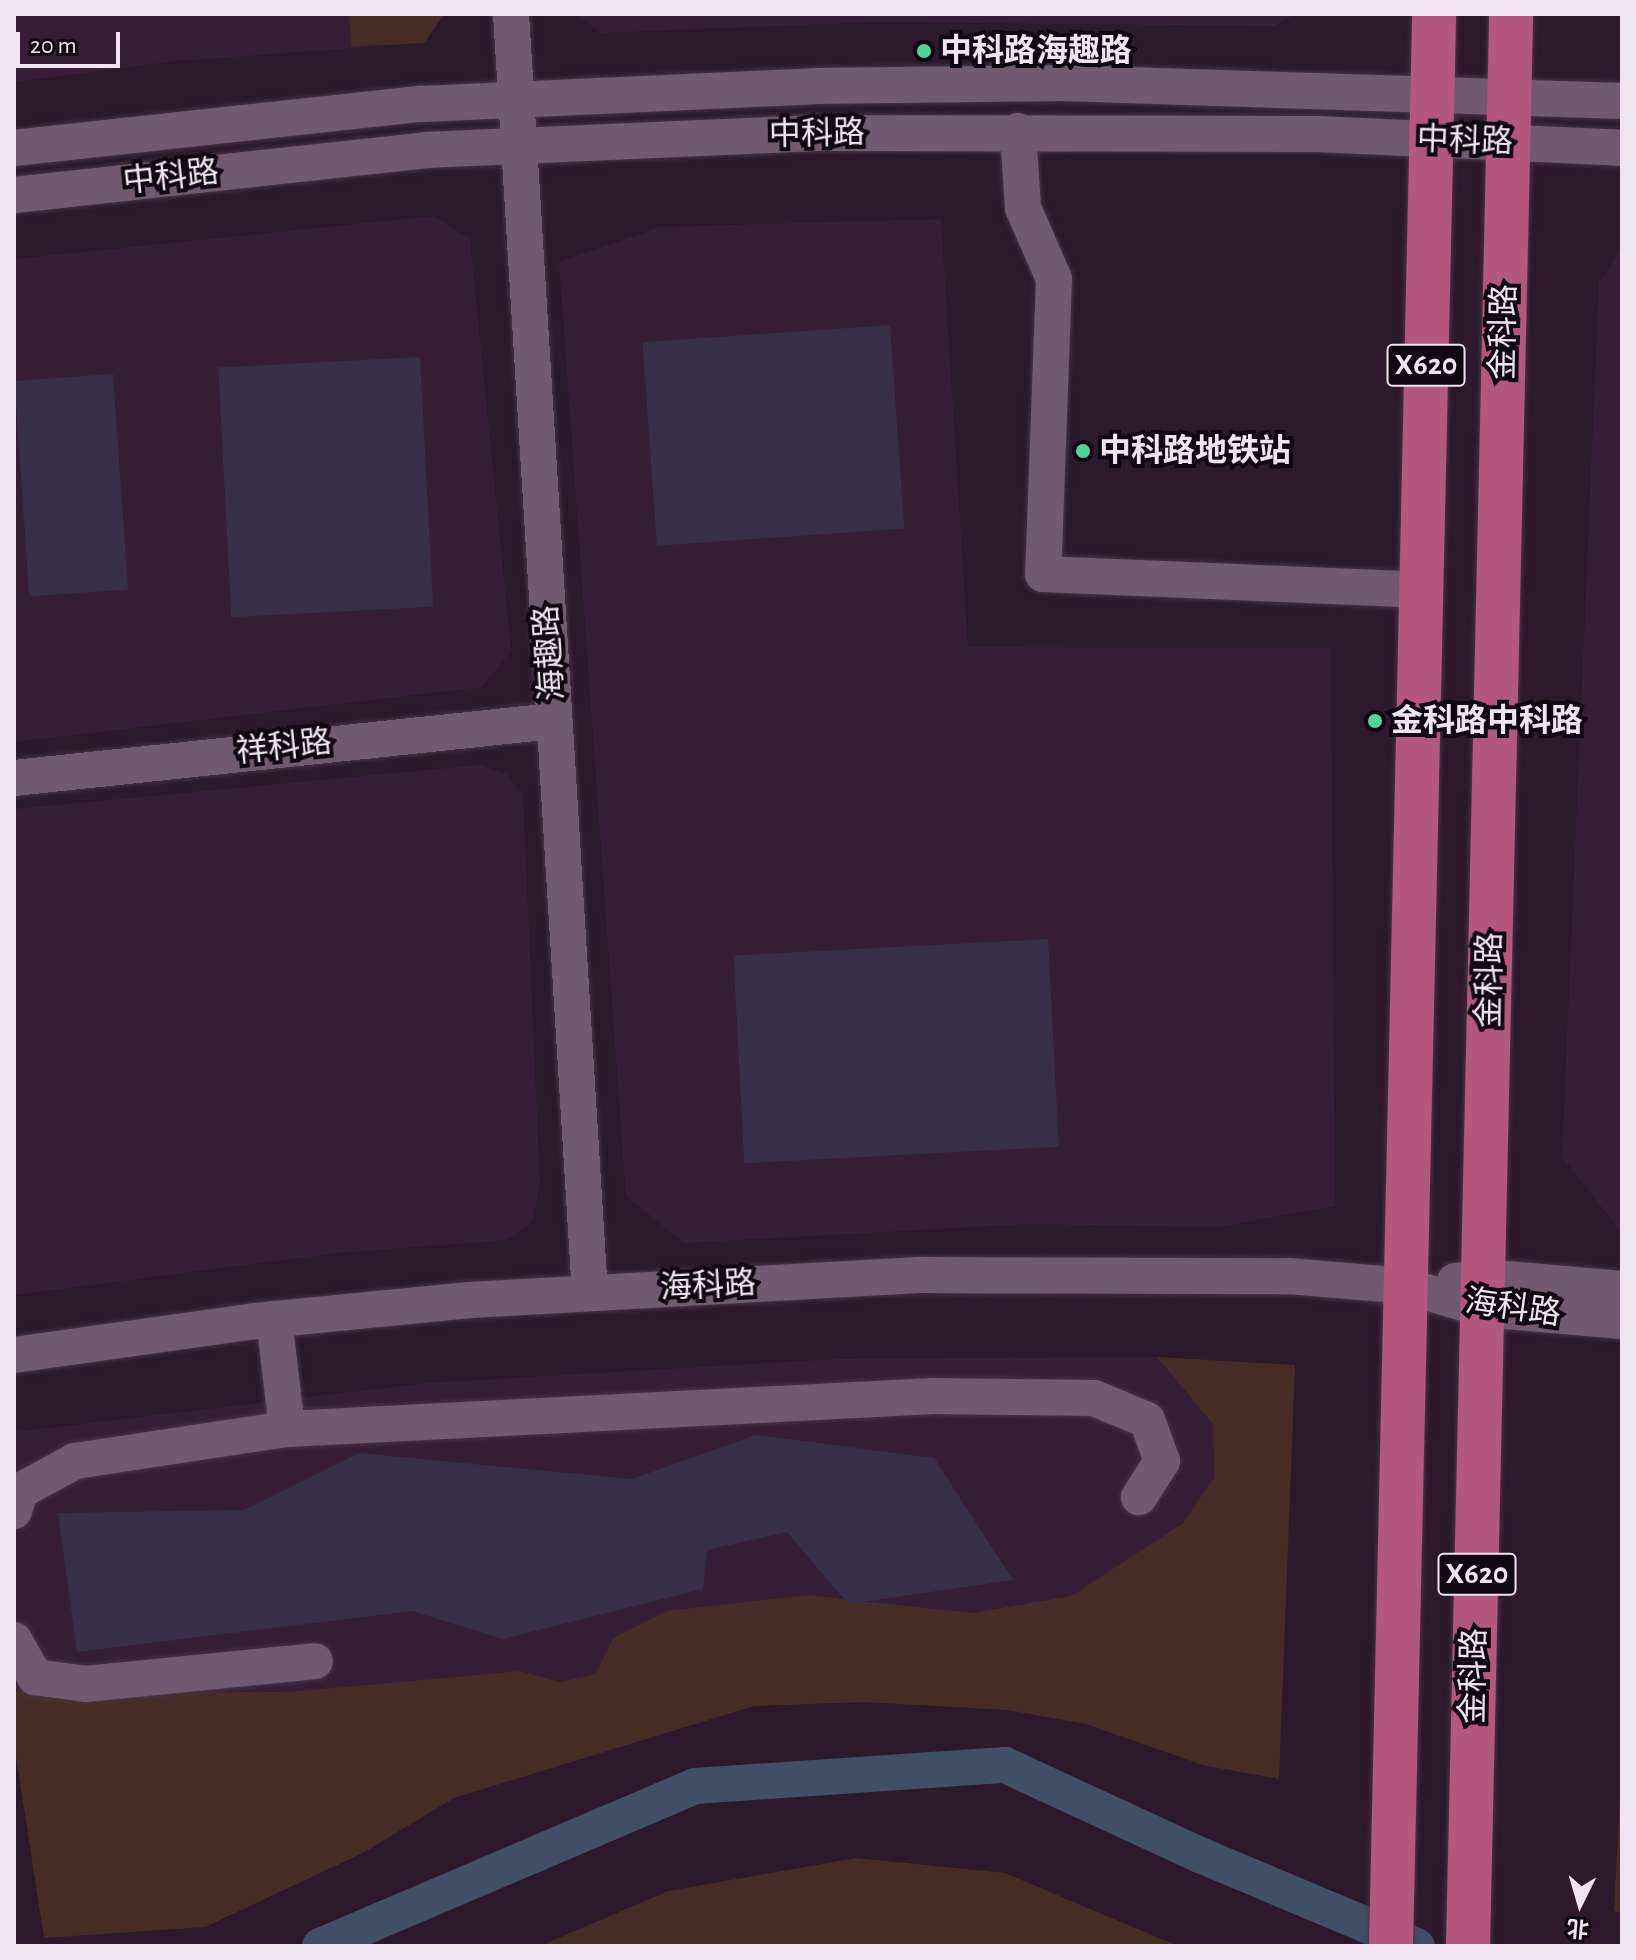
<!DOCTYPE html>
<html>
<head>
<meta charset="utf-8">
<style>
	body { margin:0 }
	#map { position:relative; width:1636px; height:1960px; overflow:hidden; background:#2c192c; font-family:"Alegreya Sans","Noto Sans SC",sans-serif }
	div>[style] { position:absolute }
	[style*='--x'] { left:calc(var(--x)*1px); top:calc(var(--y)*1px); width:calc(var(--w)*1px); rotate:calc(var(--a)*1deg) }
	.built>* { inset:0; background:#371e37 }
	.green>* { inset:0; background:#472c26 }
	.canal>* { height:36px; margin:-18px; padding:0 18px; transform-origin:18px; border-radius:18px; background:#414f66 }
	.building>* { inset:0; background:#352f48; transform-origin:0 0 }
	.roads { filter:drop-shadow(0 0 2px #453545) drop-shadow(0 0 2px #453545) }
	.minor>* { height:36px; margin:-18px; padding:0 18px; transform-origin:18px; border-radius:18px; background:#715a70 }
	.major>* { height:44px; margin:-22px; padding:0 22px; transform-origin:22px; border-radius:22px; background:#b4577f }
	.dots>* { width:22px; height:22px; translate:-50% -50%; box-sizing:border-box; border:4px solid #100810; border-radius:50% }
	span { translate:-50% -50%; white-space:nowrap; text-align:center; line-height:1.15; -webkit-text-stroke:8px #100810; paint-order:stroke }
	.shield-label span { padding:2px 6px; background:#100810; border:2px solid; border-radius:6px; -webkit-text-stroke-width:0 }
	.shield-label { font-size:30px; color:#f1e4f1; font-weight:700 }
	.poi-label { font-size:32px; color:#f1e4f1; font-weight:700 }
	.left { translate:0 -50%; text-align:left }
	.street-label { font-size:32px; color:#f1e4f1 }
	.frame { position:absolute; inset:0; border:16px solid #f1e4f1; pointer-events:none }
	.north { position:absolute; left:1540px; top:1864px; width:80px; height:80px; -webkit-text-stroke:6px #100810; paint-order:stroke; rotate:185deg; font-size:22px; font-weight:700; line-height:32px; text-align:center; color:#f1e4f1 }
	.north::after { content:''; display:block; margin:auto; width:28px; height:36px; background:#f1e4f1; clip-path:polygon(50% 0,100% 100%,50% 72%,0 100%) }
	.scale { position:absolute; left:16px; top:32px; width:104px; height:36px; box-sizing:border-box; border:4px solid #f1e4f1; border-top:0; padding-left:10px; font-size:24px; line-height:28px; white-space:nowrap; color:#f1e4f1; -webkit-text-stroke:6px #100810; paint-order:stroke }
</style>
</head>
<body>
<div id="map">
	<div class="built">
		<i style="clip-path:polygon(14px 14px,444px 14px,424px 43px,176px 61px,14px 82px)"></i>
		<i style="clip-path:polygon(578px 14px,1295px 14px,1275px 26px,879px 22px,600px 33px)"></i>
		<i style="clip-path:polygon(434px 216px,470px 239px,511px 651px,482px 687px,14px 742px,14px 259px)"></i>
		<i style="clip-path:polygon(941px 219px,968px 647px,1331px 648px,1335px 1206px,1217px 1227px,1026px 1224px,684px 1243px,626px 1196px,559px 262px,660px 227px)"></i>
		<i style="clip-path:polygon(1622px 248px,1622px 1233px,1562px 1157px,1599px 282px)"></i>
		<i style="clip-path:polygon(480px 765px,507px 775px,523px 795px,540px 1186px,532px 1222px,507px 1240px,337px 1253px,14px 1295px,14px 809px)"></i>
		<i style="clip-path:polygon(1157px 1357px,1213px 1424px,1214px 1477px,1183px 1523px,1071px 1596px,972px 1613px,809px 1595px,613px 1638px,595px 1674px,560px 1682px,520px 1671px,288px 1692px,14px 1692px,14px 1432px,427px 1383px,836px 1359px)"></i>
	</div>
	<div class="green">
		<i style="clip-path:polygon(349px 14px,444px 14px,424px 43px,351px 46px)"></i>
		<i style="clip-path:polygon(1157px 1357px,1295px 1365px,1279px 1779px,1203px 1765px,1086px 1724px,1008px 1710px,864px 1702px,754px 1706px,454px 1798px,363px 1853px,205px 1927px,44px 1938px,14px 1743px,14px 1692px,288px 1692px,520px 1671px,560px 1682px,595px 1674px,613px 1638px,667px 1611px,809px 1595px,972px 1613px,1071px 1596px,1183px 1523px,1214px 1477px,1213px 1424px)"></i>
		<i style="clip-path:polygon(1621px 1777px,1622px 1777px,1622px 1913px,1614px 1911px)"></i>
		<i style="clip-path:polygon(856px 1858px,1005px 1873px,1178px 1946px,540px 1946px,668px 1891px)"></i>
	</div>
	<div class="canal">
		<i style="--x:320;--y:1946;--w:408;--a:-23.1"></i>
		<i style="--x:695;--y:1786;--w:311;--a:-3.9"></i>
		<i style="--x:1005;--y:1765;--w:215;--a:24.8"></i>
		<i style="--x:1200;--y:1855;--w:235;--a:22.8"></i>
	</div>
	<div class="building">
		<i style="left:890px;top:325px;width:204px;height:248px;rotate:86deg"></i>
		<i style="left:420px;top:357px;width:250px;height:202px;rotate:87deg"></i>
		<i style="left:113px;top:374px;width:216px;height:99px;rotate:86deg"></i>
		<i style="left:1048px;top:939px;width:208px;height:315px;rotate:87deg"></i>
		<i style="clip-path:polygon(756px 1435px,934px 1458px,1013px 1580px,848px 1604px,787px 1532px,707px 1550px,703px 1589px,503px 1639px,412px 1611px,77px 1652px,58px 1513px,244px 1510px,359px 1453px,632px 1479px)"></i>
	</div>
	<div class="roads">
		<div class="minor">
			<i style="--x:511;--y:14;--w:1281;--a:86.47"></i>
			<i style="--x:1018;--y:131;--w:77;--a:86.3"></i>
			<i style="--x:1023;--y:208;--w:77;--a:66.4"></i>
			<i style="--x:1054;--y:279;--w:295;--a:92.1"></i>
			<i style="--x:1043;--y:574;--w:378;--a:2.4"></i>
			<i style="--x:14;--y:148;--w:410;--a:-6.2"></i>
			<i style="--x:422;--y:104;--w:393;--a:-2.6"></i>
			<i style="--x:815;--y:86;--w:248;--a:-0.7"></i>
			<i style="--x:1063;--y:83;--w:559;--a:1.84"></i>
			<i style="--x:14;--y:195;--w:413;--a:-6.2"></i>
			<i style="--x:425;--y:150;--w:392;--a:-2.5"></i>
			<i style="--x:817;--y:133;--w:500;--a:0.11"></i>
			<i style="--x:1317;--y:134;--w:305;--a:2.6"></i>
			<i style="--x:14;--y:778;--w:543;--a:-6.03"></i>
			<i style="--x:1455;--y:1281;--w:28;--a:-8"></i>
			<i style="--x:1483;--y:1277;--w:140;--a:4.9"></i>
			<i style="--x:14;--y:1355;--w:244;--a:-8"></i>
			<i style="--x:256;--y:1321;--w:215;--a:-5.6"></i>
			<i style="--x:470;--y:1300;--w:454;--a:-3.2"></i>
			<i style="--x:923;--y:1275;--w:365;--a:0.2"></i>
			<i style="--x:1288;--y:1276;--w:118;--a:4.8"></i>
			<i style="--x:1406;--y:1286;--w:80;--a:16.6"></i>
			<i style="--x:1483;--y:1309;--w:140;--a:4.9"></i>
			<i style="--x:287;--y:1429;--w:647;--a:-2.92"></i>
			<i style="--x:933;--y:1396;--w:161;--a:0.7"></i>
			<i style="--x:1094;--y:1398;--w:57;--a:22.5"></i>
			<i style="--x:1147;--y:1420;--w:44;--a:69.9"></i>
			<i style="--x:1162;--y:1461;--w:43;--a:122.6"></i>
			<i style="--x:14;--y:1511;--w:21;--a:-73"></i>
			<i style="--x:20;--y:1491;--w:63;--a:-28.6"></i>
			<i style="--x:75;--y:1461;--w:214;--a:-8.6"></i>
			<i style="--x:287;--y:1429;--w:111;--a:-96.7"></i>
			<i style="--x:14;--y:1640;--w:43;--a:60.4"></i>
			<i style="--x:35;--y:1677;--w:51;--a:7.8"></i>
			<i style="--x:86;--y:1684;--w:230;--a:-5.7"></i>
		</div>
		<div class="major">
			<i style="--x:1391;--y:1946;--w:1932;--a:-88.72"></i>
			<i style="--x:1468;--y:1946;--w:1932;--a:-88.72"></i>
		</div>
	</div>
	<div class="dots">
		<i style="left:924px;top:51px;background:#4fd398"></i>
		<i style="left:1083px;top:451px;background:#4fd398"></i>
		<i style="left:1375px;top:721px;background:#4fd398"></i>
	</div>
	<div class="shield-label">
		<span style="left:1426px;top:365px">X620</span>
		<span style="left:1477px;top:1574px">X620</span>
	</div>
	<div class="poi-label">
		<span class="left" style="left:940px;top:51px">中科路海趣路</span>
		<span class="left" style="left:1099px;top:451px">中科路地铁站</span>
		<span class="left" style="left:1391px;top:721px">金科路中科路</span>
	</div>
	<div class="street-label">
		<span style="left:817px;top:134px;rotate:-1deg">中科路</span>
		<span style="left:1465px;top:141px;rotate:2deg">中科路</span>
		<span style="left:171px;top:177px;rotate:-6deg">中科路</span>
		<span style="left:1504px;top:332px;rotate:-89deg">金科路</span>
		<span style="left:550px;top:653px;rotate:-94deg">海趣路</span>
		<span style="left:284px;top:747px;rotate:-6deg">祥科路</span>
		<span style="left:1490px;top:980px;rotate:-89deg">金科路</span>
		<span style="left:708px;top:1286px;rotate:-3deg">海科路</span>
		<span style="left:1513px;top:1308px;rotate:8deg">海科路</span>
		<span style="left:1474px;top:1676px;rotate:-89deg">金科路</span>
	</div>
	<div class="frame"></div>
	<div class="north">北</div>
	<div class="scale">20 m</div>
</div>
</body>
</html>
